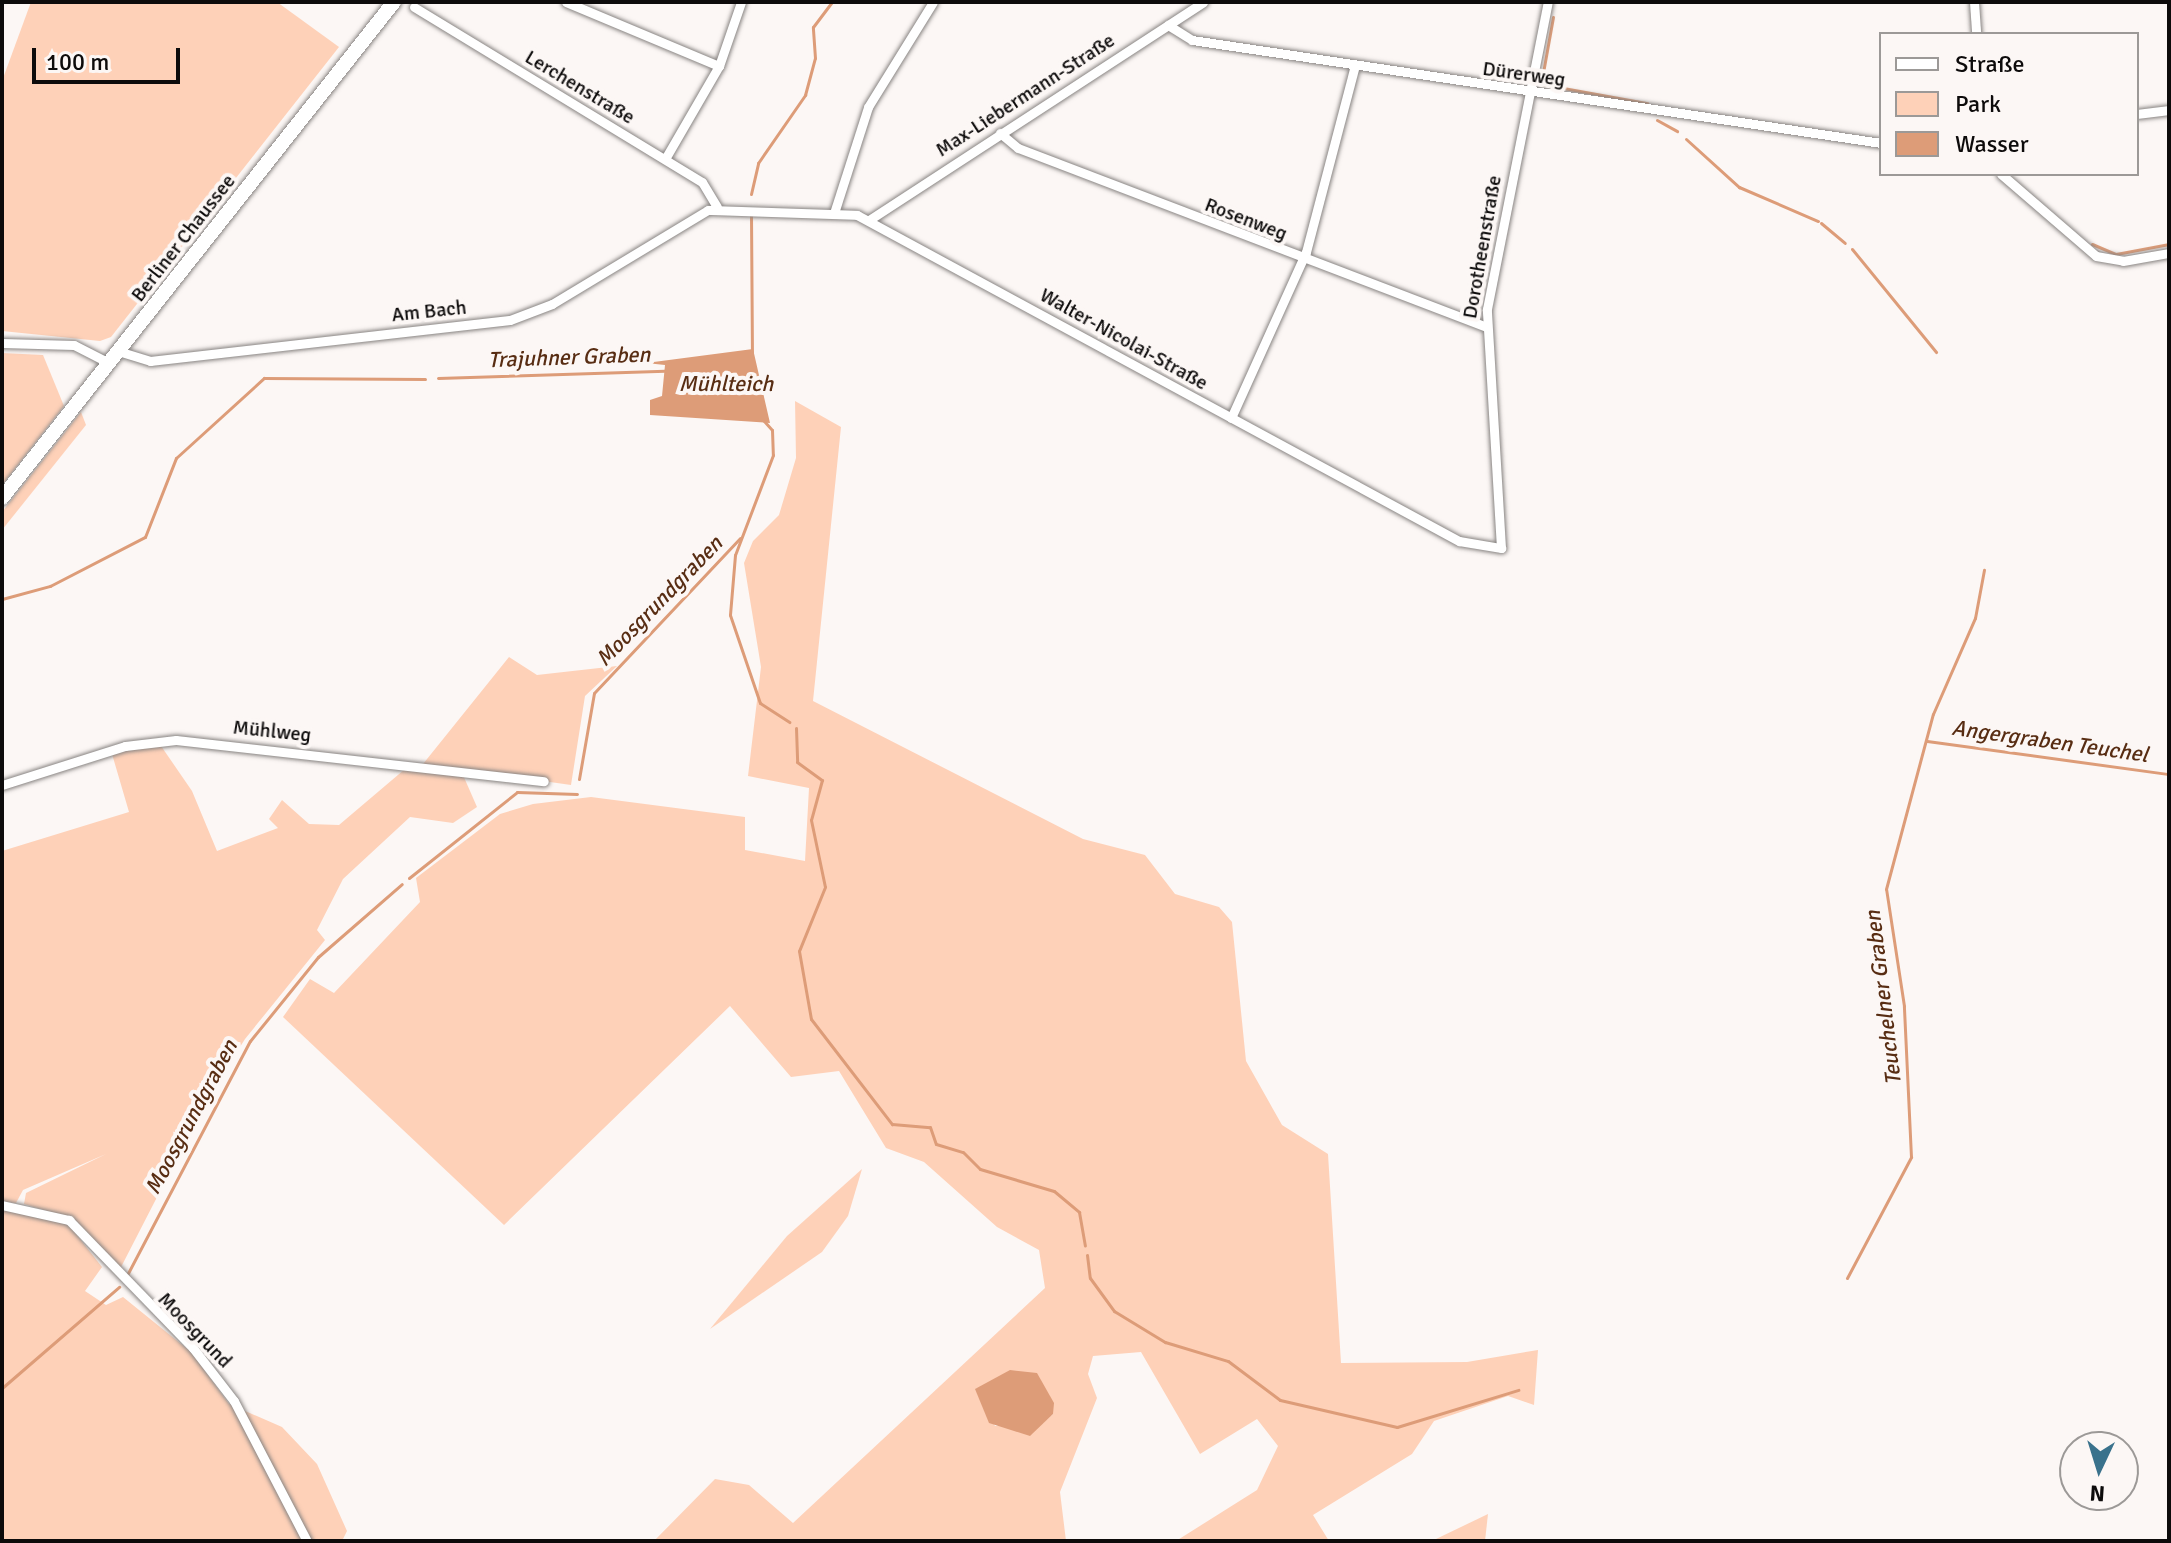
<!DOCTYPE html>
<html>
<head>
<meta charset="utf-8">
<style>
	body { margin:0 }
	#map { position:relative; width:2171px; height:1543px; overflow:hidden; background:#fcf7f5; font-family:Signika,sans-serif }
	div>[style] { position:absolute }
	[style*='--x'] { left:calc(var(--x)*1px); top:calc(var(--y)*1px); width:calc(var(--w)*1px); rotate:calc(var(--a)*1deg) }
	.green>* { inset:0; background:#fed1b8 }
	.water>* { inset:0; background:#dd9c78 }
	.stream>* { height:3px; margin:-1.5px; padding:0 1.5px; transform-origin:1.5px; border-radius:1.5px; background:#dd9c78 }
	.roads { filter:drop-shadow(0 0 2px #888482) drop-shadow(0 0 2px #888482) }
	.street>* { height:9px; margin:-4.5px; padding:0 4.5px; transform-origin:4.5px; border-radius:4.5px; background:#fff }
	.primary>* { height:14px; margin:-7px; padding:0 7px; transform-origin:7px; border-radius:7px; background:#fff }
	span { translate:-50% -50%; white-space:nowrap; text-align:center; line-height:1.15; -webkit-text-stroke:8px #fcf7f5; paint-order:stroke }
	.street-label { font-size:20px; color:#0d0b0b }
	.water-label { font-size:22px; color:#582d13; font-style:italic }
	.frame { position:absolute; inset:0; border:4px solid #0d0b0b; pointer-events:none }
	.legend { position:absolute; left:1879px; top:32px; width:260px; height:144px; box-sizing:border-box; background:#fcf7f5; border:2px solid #9c9997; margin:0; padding:10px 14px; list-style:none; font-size:24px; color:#0d0b0b }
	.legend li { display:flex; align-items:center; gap:16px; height:40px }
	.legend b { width:40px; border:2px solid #9c9997 }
	.north { position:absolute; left:2059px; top:1431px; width:80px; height:80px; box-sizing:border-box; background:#fcf7f5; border:2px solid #9c9997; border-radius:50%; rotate:184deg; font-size:22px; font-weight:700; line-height:32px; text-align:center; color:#0d0b0b }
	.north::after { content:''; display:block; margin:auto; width:28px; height:36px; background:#3a728c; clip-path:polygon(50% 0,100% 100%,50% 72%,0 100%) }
	.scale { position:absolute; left:32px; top:48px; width:148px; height:36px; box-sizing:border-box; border:4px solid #0d0b0b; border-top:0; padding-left:10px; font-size:24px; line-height:28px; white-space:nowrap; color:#0d0b0b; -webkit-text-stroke:6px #fcf7f5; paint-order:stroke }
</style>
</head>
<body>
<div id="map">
	<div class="green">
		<i style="clip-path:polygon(31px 2px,277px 2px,339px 47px,111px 337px,100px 341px,2px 331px,2px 81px)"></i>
		<i style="clip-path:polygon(2px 353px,43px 355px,64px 406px,2px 485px)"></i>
		<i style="clip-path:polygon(evenodd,795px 401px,841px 427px,813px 701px,1083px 839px,1145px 855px,1175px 894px,1219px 907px,1232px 922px,1246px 1061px,1282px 1125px,1328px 1154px,1341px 1363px,1467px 1362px,1538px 1350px,1534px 1405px,1508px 1396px,1434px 1421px,1412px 1454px,1313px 1515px,1329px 1541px,1176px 1541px,1257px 1490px,1278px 1446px,1257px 1419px,1200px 1454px,1141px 1352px,1093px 1356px,1088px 1374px,1097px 1398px,1060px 1492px,1066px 1541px,654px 1541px,715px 1479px,749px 1485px,793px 1523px,1045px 1288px,1039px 1250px,997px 1227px,924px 1162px,886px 1148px,839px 1071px,791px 1077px,730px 1006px,504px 1225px,283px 1017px,310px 979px,334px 993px,420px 902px,416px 878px,500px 814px,533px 804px,591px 797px,745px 817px,745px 850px,805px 861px,809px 788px,748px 776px,761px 667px,744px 563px,753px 541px,779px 515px,796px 458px,795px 401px,976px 1388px,1053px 1414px,1043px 1423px,995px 1426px,976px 1388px)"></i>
		<i style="clip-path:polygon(81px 412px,86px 425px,2px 530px,2px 512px)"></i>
		<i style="clip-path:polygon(509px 657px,537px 675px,617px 666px,585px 696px,571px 785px,423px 764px)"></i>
		<i style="clip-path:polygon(159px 743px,192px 791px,217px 851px,278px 828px,269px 819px,282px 800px,309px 824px,339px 825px,405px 769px,463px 775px,477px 807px,453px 823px,410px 817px,343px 879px,317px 930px,325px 940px,245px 1039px,208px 1098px,118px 1273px,73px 1219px,24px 1204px,26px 1193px,106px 1154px,23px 1190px,16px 1203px,2px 1202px,2px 851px,129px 812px,112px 754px)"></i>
		<i style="clip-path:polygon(862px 1169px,848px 1216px,822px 1252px,710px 1329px,787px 1236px)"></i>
		<i style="clip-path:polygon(2px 1208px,69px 1225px,102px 1267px,85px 1291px,106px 1305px,123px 1297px,191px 1352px,229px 1404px,282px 1427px,317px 1464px,347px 1531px,342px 1541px,2px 1541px)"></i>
		<i style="clip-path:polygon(1488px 1514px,1485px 1541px,1434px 1541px,1436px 1539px)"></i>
	</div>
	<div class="water">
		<i style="clip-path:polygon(753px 349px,770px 423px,650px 415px,650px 400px,662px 396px,665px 365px,646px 363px)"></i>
		<i style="clip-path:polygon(1010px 1370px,1037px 1373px,1054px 1403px,1053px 1414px,1030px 1436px,989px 1423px,975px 1389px)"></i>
	</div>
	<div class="stream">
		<i style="--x:1553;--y:17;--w:68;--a:100.2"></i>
		<i style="--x:1541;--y:84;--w:108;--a:10.2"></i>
		<i style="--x:1657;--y:120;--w:23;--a:29"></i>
		<i style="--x:1686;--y:139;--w:72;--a:42.2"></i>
		<i style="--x:1739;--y:187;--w:86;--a:23.3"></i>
		<i style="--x:751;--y:194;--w:32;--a:-77"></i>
		<i style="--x:758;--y:163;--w:83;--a:-55.3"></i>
		<i style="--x:805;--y:95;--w:38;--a:-75"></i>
		<i style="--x:815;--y:58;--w:31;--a:-94"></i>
		<i style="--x:813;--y:27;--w:31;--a:-53"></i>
		<i style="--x:751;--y:215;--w:144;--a:89.6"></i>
		<i style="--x:1821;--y:223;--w:31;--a:40"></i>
		<i style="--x:2092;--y:244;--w:26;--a:23"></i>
		<i style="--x:2116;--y:254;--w:54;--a:-10.7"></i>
		<i style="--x:1852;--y:249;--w:133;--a:50.8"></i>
		<i style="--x:438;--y:378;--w:227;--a:-1.8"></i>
		<i style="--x:764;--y:421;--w:12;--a:48"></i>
		<i style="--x:772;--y:430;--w:25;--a:88"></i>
		<i style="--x:773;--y:455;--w:107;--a:110.8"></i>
		<i style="--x:735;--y:555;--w:60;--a:94.8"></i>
		<i style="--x:730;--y:615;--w:93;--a:71.2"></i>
		<i style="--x:760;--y:703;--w:35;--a:33"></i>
		<i style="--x:2;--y:599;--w:50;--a:-15.2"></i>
		<i style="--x:50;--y:586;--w:107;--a:-27.3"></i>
		<i style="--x:145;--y:537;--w:85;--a:-68.6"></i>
		<i style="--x:176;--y:458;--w:119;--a:-42.3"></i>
		<i style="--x:264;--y:378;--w:161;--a:0.4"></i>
		<i style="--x:796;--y:728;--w:34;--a:88"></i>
		<i style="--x:797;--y:762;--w:31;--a:36"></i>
		<i style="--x:822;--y:780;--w:41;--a:105.4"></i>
		<i style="--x:811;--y:820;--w:68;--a:78.2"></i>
		<i style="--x:825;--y:887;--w:69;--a:112.1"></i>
		<i style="--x:799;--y:951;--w:69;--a:80"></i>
		<i style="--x:811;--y:1019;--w:133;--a:52.4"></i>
		<i style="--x:892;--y:1124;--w:38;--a:5"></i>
		<i style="--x:930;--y:1127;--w:18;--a:71"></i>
		<i style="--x:936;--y:1144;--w:28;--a:17"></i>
		<i style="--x:963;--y:1152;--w:24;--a:45"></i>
		<i style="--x:980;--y:1169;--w:77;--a:16.6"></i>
		<i style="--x:1054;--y:1191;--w:33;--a:40"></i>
		<i style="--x:1079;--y:1212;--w:34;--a:80"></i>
		<i style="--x:1927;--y:741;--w:244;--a:7.8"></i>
		<i style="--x:579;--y:779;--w:87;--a:-80.1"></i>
		<i style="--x:594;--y:693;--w:213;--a:-46.7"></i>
		<i style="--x:409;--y:878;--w:138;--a:-38.5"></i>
		<i style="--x:517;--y:792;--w:60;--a:1.9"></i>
		<i style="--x:1087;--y:1255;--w:23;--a:83"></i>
		<i style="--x:1090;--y:1278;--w:41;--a:54"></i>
		<i style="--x:1114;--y:1311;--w:60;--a:31.3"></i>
		<i style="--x:1165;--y:1342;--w:66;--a:16.8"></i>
		<i style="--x:1228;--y:1361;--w:65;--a:36.9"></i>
		<i style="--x:1280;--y:1400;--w:120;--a:13"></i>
		<i style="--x:1397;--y:1427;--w:127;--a:-17"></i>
		<i style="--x:127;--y:1275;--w:264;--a:-62.3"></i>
		<i style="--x:250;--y:1041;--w:108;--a:-51"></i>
		<i style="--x:318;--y:957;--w:111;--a:-41"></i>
		<i style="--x:1847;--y:1278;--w:137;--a:-62.1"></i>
		<i style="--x:1911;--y:1157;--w:151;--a:-92.7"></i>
		<i style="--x:1904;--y:1006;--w:118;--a:-98.7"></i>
		<i style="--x:1886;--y:889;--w:181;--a:-75"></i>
		<i style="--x:1933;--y:714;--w:105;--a:-66.4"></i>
		<i style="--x:1975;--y:618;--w:49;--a:-79.4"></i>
		<i style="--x:2;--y:1388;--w:155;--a:-40.8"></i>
	</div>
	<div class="roads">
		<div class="street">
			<i style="--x:566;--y:2;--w:166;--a:22.7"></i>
			<i style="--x:1974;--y:2;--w:32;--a:86"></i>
			<i style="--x:414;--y:7;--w:337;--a:31.3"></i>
			<i style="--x:702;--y:182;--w:29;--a:59"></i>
			<i style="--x:1168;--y:25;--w:28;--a:32"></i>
			<i style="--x:1192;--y:40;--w:697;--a:8.5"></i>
			<i style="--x:2137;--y:114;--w:32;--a:-7"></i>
			<i style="--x:1000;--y:133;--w:23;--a:40"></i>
			<i style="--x:1018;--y:148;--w:500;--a:20.9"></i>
			<i style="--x:665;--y:159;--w:108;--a:-59.9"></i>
			<i style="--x:719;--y:66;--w:68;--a:-71"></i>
			<i style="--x:2001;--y:174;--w:125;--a:40.8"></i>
			<i style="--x:2096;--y:256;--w:27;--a:10"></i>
			<i style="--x:2123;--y:261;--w:47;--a:-9.9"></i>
			<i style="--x:834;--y:213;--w:111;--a:-72.2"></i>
			<i style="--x:868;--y:107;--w:123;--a:-58.2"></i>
			<i style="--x:869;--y:220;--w:399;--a:-33.1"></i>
			<i style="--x:2;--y:343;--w:72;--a:1.6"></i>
			<i style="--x:74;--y:345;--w:39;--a:27"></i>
			<i style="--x:118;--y:351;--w:34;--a:17"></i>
			<i style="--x:150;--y:361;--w:362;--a:-6.5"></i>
			<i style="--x:510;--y:320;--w:45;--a:-20.9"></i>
			<i style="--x:552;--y:304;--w:182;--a:-31.1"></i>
			<i style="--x:708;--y:210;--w:149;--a:1.9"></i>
			<i style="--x:857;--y:215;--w:685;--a:28.44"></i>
			<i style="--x:1459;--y:541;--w:43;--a:9.5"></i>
			<i style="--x:1501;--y:548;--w:239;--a:-93.4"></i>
			<i style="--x:1487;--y:309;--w:313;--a:-78.8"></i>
			<i style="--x:1231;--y:418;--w:182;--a:-65.7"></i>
			<i style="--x:1306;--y:252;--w:193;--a:-75.3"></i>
			<i style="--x:2;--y:785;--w:129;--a:-17.6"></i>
			<i style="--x:125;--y:746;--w:51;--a:-6.7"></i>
			<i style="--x:176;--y:740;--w:370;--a:6.4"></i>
			<i style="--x:2;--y:1205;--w:69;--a:12.6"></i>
			<i style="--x:69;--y:1220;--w:178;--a:45.9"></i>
			<i style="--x:193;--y:1348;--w:67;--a:52.3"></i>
			<i style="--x:234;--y:1401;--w:158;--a:62.5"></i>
		</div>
		<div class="primary">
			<i style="--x:2;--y:498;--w:632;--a:-51.68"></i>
		</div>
	</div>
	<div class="street-label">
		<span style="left:1524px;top:74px;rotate:8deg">Dürerweg</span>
		<span style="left:580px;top:87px;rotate:31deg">Lerchenstraße</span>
		<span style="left:1025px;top:95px;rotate:-33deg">Max-Liebermann-Straße</span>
		<span style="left:1246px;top:219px;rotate:21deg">Rosenweg</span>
		<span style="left:183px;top:238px;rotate:-52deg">Berliner Chaussee</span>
		<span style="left:1482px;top:247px;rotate:-80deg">Dorotheenstraße</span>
		<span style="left:429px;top:311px;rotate:-6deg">Am Bach</span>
		<span style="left:1124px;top:339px;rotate:29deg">Walter-Nicolai-Straße</span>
		<span style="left:272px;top:731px;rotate:6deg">Mühlweg</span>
		<span style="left:195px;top:1330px;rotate:46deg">Moosgrund</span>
	</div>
	<div class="water-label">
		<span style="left:569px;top:357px;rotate:-2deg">Trajuhner Graben</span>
		<span style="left:726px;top:384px">Mühlteich</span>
		<span style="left:659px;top:601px;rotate:-46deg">Moosgrundgraben</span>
		<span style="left:2050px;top:741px;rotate:8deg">Angergraben Teuchel</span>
		<span style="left:1883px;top:998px;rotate:-97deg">Teuchelner Graben</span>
		<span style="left:191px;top:1117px;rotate:-62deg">Moosgrundgraben</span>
	</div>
	<div class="frame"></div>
	<ul class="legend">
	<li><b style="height:10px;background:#fff"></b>Straße</li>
	<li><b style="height:22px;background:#fed1b8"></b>Park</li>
	<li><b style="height:22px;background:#dd9c78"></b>Wasser</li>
	</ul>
	<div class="north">N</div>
	<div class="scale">100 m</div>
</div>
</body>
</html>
